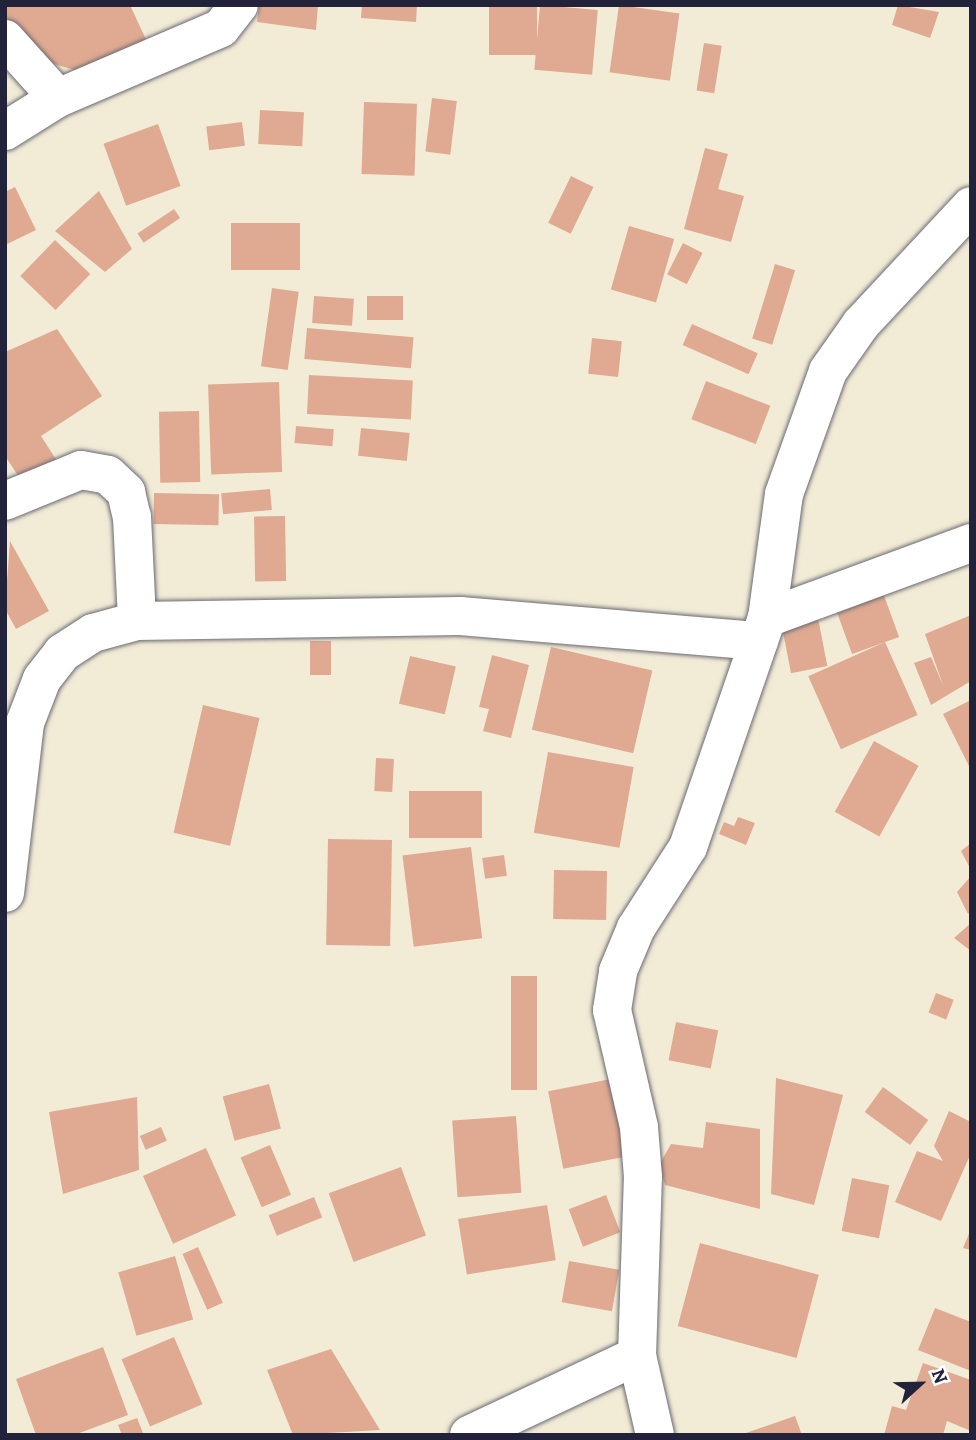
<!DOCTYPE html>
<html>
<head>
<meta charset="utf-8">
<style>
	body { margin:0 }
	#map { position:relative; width:976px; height:1440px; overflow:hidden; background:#f2ecd7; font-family:Alegreya,serif }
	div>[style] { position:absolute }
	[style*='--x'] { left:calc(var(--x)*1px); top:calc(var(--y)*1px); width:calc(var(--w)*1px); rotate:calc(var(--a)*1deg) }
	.building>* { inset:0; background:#dfaa91; transform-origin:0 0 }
	.roads { filter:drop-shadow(0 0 2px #6b6972) drop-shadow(0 0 2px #6b6972) }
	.minor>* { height:38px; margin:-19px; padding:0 19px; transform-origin:19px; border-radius:19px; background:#fff }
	span { translate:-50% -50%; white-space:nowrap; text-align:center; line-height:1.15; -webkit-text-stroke:5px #fff; paint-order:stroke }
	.frame { position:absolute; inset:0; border:7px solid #22223b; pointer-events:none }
	.north { position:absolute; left:885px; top:1349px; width:70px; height:70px; -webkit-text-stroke:5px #fff; paint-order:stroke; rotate:68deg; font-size:19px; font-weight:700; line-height:28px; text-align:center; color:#22223b }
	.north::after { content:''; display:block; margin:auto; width:24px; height:32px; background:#22223b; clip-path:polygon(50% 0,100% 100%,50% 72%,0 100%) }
</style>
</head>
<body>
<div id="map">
	<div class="building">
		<i style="clip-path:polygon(5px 5px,130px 5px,149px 46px,88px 74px,44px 61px,5px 16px)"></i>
		<i style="clip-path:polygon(259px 5px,318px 5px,316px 30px,257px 22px)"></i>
		<i style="clip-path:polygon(362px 5px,417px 5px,416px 22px,361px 18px)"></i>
		<i style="left:489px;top:5px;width:48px;height:50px"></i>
		<i style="left:540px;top:5px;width:58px;height:65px;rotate:5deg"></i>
		<i style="left:619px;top:5px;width:61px;height:68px;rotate:8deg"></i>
		<i style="clip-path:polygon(898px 5px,939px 12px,930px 38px,892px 25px)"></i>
		<i style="left:704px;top:43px;width:18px;height:48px;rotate:9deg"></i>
		<i style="left:432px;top:98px;width:25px;height:54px;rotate:7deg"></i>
		<i style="left:364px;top:102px;width:53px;height:72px;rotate:2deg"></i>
		<i style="left:260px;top:110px;width:44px;height:34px;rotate:3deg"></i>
		<i style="left:242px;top:122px;width:24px;height:36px;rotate:83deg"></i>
		<i style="left:158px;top:124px;width:66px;height:58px;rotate:70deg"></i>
		<i style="clip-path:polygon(705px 148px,728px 154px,718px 189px,744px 196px,731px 242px,684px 229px)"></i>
		<i style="left:571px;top:176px;width:25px;height:52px;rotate:26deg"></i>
		<i style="clip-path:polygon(15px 187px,36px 230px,5px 245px,5px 192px)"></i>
		<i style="clip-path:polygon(99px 191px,132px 249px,105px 272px,55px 231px)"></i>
		<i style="left:174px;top:209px;width:11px;height:44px;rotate:56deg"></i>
		<i style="left:231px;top:223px;width:69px;height:47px"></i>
		<i style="left:629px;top:226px;width:47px;height:66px;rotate:16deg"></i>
		<i style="left:55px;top:240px;width:49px;height:50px;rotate:44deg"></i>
		<i style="left:683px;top:243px;width:22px;height:35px;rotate:27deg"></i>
		<i style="left:775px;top:264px;width:21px;height:78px;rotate:17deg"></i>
		<i style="left:272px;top:288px;width:27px;height:79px;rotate:8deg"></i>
		<i style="left:314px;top:296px;width:40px;height:27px;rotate:4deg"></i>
		<i style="left:403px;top:296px;width:24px;height:36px;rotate:90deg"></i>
		<i style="left:692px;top:324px;width:72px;height:23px;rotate:24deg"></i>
		<i style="left:307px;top:328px;width:107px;height:31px;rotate:5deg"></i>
		<i style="clip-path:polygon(57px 329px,102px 396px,41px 436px,57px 461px,23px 483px,5px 456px,5px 352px)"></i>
		<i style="left:592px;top:338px;width:30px;height:36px;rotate:6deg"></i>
		<i style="left:309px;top:375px;width:104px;height:39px;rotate:3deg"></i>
		<i style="left:706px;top:381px;width:69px;height:41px;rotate:21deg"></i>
		<i style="left:279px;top:382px;width:90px;height:71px;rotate:88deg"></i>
		<i style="left:199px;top:411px;width:71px;height:40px;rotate:89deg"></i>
		<i style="left:296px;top:426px;width:38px;height:17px;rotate:5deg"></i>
		<i style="left:361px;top:428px;width:49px;height:28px;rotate:6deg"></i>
		<i style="left:270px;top:489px;width:21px;height:49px;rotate:85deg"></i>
		<i style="left:154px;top:493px;width:65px;height:31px;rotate:1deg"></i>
		<i style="left:285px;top:516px;width:65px;height:31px;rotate:89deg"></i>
		<i style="clip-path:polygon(10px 541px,49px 611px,16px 629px,5px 609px)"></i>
		<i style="left:882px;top:590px;width:50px;height:50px;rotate:70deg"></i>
		<i style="clip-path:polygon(971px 615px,971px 681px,931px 705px,914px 663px,931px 657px,943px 685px,925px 634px)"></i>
		<i style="left:818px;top:618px;width:49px;height:37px;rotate:79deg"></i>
		<i style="left:310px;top:641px;width:21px;height:34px"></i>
		<i style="left:885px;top:642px;width:80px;height:84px;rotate:66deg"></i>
		<i style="left:551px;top:647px;width:104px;height:85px;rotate:13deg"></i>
		<i style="clip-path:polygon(492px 655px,529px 665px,511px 738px,483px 731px,489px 709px,479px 707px)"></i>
		<i style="left:410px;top:656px;width:47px;height:49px;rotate:13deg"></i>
		<i style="clip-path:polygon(971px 700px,971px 770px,943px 714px)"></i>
		<i style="left:203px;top:705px;width:58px;height:131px;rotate:13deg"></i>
		<i style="left:874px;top:741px;width:51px;height:81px;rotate:29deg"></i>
		<i style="left:548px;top:752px;width:87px;height:82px;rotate:10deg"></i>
		<i style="left:376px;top:758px;width:18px;height:33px;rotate:3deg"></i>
		<i style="left:409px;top:791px;width:73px;height:47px"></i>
		<i style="clip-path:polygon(738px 817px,755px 823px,746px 845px,719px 834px,724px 822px,734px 826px)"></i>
		<i style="left:328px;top:839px;width:64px;height:106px;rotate:1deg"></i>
		<i style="clip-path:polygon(971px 843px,971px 870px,961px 851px)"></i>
		<i style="left:471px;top:847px;width:92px;height:69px;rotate:83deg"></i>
		<i style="left:504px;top:855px;width:21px;height:22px;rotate:82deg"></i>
		<i style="left:554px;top:870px;width:53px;height:49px;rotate:1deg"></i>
		<i style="clip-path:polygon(971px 876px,971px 911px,968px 914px,957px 892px)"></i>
		<i style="clip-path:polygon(971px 923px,971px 951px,954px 938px)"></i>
		<i style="left:511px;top:976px;width:26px;height:114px"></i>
		<i style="left:936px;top:993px;width:19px;height:21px;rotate:21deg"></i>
		<i style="left:676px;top:1022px;width:43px;height:39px;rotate:11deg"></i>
		<i style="clip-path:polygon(776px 1078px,843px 1095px,814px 1205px,771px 1194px)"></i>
		<i style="left:611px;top:1079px;width:79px;height:64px;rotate:79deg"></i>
		<i style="left:269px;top:1084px;width:46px;height:48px;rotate:75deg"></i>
		<i style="left:883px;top:1087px;width:56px;height:31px;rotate:36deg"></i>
		<i style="clip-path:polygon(137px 1097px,139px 1170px,63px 1194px,49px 1112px)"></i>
		<i style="clip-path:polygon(949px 1111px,971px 1122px,971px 1153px,941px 1221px,895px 1202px,917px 1151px,943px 1161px,934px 1146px)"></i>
		<i style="left:516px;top:1116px;width:77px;height:64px;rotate:86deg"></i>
		<i style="clip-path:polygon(706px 1122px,760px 1129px,760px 1209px,665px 1185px,659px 1165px,671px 1144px,703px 1148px)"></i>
		<i style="left:161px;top:1127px;width:15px;height:23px;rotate:67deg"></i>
		<i style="left:270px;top:1145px;width:54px;height:32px;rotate:67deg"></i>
		<i style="left:206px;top:1148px;width:74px;height:69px;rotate:66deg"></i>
		<i style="left:401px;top:1167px;width:73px;height:77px;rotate:70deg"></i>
		<i style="left:852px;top:1178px;width:38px;height:54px;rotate:11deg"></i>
		<i style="left:606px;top:1195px;width:40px;height:40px;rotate:69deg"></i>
		<i style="left:314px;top:1197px;width:22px;height:49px;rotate:68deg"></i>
		<i style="left:547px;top:1205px;width:56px;height:90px;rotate:81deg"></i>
		<i style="clip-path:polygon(971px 1229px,971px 1250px,963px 1248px)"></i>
		<i style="left:700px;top:1243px;width:123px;height:86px;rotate:15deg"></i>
		<i style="left:198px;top:1247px;width:61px;height:17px;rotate:66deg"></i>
		<i style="left:175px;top:1256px;width:66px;height:59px;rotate:74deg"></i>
		<i style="left:569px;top:1261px;width:51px;height:42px;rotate:10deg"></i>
		<i style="clip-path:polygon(935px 1308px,971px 1322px,971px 1371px,918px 1350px)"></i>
		<i style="left:174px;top:1337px;width:73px;height:57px;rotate:67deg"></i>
		<i style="clip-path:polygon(103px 1347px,128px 1415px,74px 1435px,36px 1435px,16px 1379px)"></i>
		<i style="clip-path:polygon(331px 1349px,380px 1430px,293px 1435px,267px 1370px)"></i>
		<i style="clip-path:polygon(923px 1363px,971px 1380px,971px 1431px,947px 1421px,943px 1435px,884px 1435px,892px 1406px,906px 1410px)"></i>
		<i style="clip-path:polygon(795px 1416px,802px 1435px,743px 1435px,743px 1434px)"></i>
		<i style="clip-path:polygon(137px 1418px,143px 1433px,122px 1435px,118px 1425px)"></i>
	</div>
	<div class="roads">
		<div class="minor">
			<i style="--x:5;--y:39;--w:79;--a:48.1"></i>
			<i style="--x:5;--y:131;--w:62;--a:-31.9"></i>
			<i style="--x:58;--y:98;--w:177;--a:-23.2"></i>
			<i style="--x:221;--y:28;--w:29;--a:-52"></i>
			<i style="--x:5;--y:501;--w:82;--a:-22.2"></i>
			<i style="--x:81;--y:470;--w:27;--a:10"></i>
			<i style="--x:108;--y:475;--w:25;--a:43"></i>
			<i style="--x:126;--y:492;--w:26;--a:77"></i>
			<i style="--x:132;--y:517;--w:104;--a:87.2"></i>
			<i style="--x:767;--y:618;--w:217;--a:-20.2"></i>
			<i style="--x:5;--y:893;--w:171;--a:-83.3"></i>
			<i style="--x:25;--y:723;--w:47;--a:-68.9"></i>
			<i style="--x:42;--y:679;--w:33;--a:-52"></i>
			<i style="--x:62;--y:653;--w:37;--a:-33"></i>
			<i style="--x:93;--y:633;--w:46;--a:-15.3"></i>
			<i style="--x:137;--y:621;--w:323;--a:-0.9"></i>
			<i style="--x:460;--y:616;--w:300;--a:4.8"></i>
			<i style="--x:469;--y:1435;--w:186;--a:-25.2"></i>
			<i style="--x:655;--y:1435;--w:81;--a:-102.8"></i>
			<i style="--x:637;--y:1356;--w:179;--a:-88.1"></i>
			<i style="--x:643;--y:1177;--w:50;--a:-94.6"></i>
			<i style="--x:639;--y:1127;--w:120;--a:-103"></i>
			<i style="--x:612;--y:1010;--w:39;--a:-81"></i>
			<i style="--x:618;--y:971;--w:47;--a:-67.3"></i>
			<i style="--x:636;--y:928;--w:96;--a:-57.3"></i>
			<i style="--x:688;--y:847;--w:242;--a:-71"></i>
			<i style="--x:767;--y:618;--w:125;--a:-82.2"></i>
			<i style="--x:784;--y:494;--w:131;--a:-70.3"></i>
			<i style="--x:828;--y:371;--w:57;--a:-54.9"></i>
			<i style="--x:861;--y:324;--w:161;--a:-47"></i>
		</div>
	</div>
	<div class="frame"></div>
	<div class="north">N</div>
</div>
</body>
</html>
